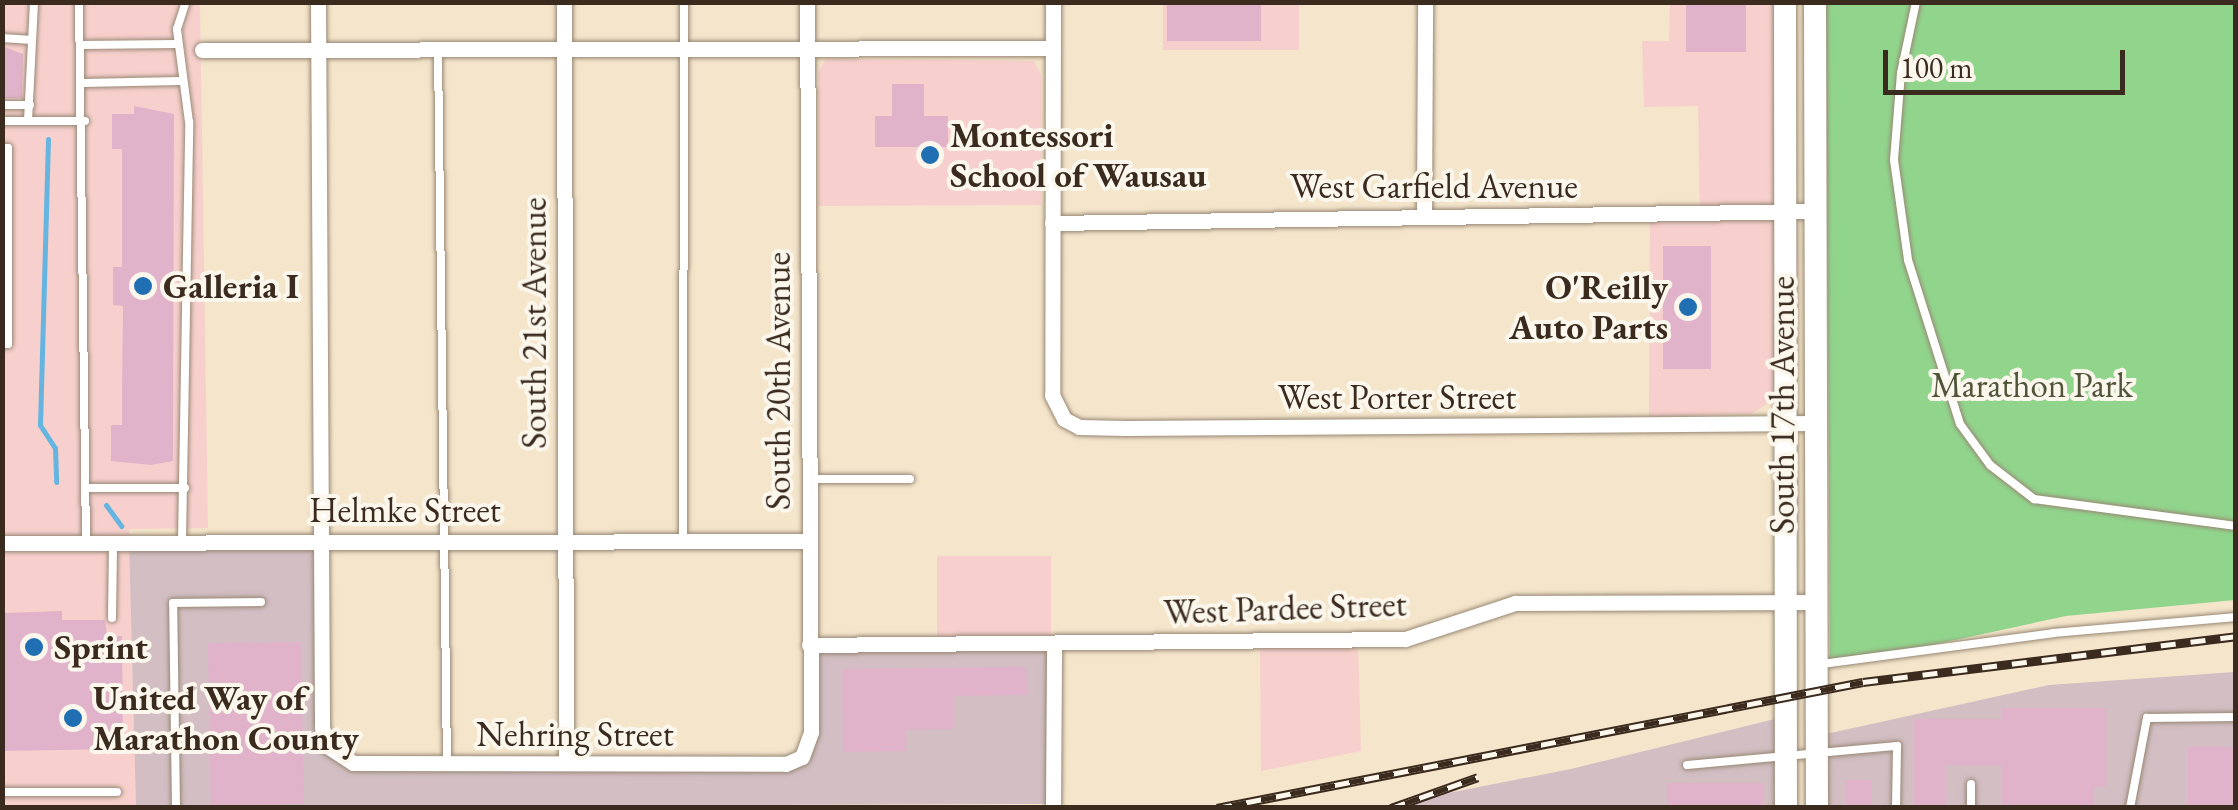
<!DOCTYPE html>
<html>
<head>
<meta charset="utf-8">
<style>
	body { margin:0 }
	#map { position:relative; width:2238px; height:810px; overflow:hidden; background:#f4e5cb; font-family:"EB Garamond",serif }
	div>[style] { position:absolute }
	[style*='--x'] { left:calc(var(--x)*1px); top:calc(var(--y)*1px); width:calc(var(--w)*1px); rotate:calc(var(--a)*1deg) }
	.built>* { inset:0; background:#f7d0cd; transform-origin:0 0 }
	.industrial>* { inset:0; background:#d2bec3 }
	.green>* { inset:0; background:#91d58d }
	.stream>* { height:5px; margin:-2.5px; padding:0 2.5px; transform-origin:2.5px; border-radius:2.5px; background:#66b5e1 }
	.building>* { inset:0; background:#e1b3ca; transform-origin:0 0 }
	.roads { filter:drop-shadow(0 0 2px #988874) drop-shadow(0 0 2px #988874) }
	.lane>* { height:8px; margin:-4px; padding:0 4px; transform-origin:4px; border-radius:4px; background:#fff }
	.street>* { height:15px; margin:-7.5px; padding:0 7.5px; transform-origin:7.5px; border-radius:7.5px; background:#fff }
	.secondary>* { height:22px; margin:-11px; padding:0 11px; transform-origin:11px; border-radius:11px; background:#fff }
	.rail>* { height:9px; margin-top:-4.5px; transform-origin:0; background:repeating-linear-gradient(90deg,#fbf7ec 0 15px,#3b2a1e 0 30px); box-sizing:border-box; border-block:2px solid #3b2a1e }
	.dots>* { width:28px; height:28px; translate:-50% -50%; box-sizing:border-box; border:5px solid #fbf7ec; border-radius:50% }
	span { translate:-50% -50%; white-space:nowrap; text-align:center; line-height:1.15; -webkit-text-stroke:8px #fbf7ec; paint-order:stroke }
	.poi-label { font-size:35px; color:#3b2a1e; font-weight:700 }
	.left { translate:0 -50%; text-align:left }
	.right { translate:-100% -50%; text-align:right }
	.street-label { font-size:35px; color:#3b2a1e }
	.park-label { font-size:35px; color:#50553a }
	.frame { position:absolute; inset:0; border:5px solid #3b2a1e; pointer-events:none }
	.scale { position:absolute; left:1883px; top:50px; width:242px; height:45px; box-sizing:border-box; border:5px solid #3b2a1e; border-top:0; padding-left:12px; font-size:30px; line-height:35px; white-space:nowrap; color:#3b2a1e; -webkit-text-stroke:8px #fbf7ec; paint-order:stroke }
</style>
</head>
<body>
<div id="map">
	<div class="built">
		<i style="clip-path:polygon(2px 3px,200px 3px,208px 528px,129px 529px,136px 807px,3px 807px)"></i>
		<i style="left:1163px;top:3px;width:136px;height:47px"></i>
		<i style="clip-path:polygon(1670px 3px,1774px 3px,1774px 400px,1751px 414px,1649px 417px,1650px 220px,1700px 220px,1698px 106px,1644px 107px,1642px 41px,1669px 41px)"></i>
		<i style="clip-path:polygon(826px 59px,1034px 61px,1041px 75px,1041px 205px,818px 206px,818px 72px)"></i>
		<i style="left:937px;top:556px;width:114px;height:89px"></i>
		<i style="clip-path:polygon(1358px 640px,1361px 751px,1261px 771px,1260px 642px)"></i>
	</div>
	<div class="industrial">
		<i style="clip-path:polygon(322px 540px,322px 727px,337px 757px,802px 757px,809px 645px,1054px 645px,1053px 804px,136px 807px,129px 542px)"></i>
		<i style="clip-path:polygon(2235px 672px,2235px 807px,1817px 808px,1817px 736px,2049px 685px)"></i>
		<i style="clip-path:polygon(1787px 716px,1786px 807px,1372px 808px,1571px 769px)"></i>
	</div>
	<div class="green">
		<i style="clip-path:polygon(1826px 3px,2235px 3px,2235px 600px,2066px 616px,1830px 667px)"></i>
	</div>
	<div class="stream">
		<i style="--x:48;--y:139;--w:286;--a:91.6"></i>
		<i style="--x:40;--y:425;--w:27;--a:57"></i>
		<i style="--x:55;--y:448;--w:34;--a:88"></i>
		<i style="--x:106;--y:505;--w:26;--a:54"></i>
	</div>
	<div class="building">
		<i style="left:1167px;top:2px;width:94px;height:39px"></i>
		<i style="left:1686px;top:2px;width:60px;height:50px"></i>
		<i style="clip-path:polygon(2px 46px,23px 54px,22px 98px,2px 98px)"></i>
		<i style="clip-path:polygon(892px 84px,924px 84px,924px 116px,948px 116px,948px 147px,875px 147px,875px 116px,892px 116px)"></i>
		<i style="clip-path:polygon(134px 106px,174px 114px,173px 461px,151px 465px,111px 461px,111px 425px,122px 425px,122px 389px,123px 306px,113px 305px,113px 267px,122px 267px,122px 149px,112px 149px,112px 114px,134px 114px)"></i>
		<i style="left:1663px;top:246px;width:48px;height:123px"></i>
		<i style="clip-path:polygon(62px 611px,62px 620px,105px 620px,107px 636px,122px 636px,123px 749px,2px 751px,2px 613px)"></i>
		<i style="left:301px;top:642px;width:162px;height:93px;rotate:89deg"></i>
		<i style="clip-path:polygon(1026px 667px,1027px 695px,953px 696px,953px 729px,906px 730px,906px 751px,843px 752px,842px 669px)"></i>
		<i style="clip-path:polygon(2002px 708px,2106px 708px,2106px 787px,2094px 787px,2094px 808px,2002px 808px,2002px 765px,1945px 765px,1945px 808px,1914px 808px,1914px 719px,2002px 719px)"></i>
		<i style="left:2236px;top:747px;width:61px;height:48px;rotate:90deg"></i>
		<i style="left:1846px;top:780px;width:26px;height:28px"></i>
		<i style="left:1667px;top:783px;width:96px;height:25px"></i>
	</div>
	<div class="roads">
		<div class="lane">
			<i style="--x:79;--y:2;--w:540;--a:89.26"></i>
			<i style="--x:1916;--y:2;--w:73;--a:101.9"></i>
			<i style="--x:1901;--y:73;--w:87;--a:94.6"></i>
			<i style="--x:1894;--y:160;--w:101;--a:82"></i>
			<i style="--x:1908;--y:260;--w:172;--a:72.4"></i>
			<i style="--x:1960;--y:424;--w:51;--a:53.8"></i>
			<i style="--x:1990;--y:465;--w:56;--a:37.7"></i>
			<i style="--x:2034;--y:499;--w:204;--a:7.6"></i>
			<i style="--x:2;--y:38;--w:30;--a:4"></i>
			<i style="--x:80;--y:45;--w:97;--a:-0.6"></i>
			<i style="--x:438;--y:50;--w:713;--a:89.28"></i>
			<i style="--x:83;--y:83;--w:97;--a:-1.2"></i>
			<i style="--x:2;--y:105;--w:28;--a:0"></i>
			<i style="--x:2;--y:121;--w:83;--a:0"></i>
			<i style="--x:28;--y:121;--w:119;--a:-87.1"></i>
			<i style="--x:2;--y:148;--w:6;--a:0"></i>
			<i style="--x:8;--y:148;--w:196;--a:90"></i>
			<i style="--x:8;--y:344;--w:6;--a:180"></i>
			<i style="--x:808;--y:479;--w:102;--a:0"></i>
			<i style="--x:86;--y:488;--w:99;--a:0"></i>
			<i style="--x:182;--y:541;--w:419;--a:-89"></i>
			<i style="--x:189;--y:122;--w:94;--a:-97.4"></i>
			<i style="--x:177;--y:29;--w:28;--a:-72"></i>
			<i style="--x:683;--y:541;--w:539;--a:-89.89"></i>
			<i style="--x:112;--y:618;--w:75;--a:-89.2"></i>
			<i style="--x:1822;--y:664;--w:233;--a:-7.6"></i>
			<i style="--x:2053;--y:633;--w:184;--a:-5"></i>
			<i style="--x:1687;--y:765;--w:211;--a:-5.2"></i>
			<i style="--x:1897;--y:746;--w:62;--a:90.9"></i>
			<i style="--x:1971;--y:784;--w:24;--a:90"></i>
			<i style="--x:2;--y:792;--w:115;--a:0"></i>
			<i style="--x:176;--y:808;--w:205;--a:-90.8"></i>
			<i style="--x:173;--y:603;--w:88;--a:-0.7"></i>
			<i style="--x:2130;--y:808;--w:92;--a:-79.3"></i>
			<i style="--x:2147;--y:718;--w:89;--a:-0.6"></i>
		</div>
		<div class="street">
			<i style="--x:318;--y:2;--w:725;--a:89.68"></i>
			<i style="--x:322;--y:727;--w:20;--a:75"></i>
			<i style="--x:327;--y:746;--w:31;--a:33"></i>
			<i style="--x:353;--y:763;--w:433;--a:0.1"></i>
			<i style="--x:786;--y:764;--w:17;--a:-24"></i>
			<i style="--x:802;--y:757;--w:27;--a:-70"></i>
			<i style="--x:811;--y:732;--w:730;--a:-90.31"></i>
			<i style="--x:564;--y:2;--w:761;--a:89.85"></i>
			<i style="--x:1053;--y:2;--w:393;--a:90.1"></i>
			<i style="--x:1052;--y:395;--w:27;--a:63"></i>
			<i style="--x:1064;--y:419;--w:17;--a:28"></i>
			<i style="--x:1079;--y:427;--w:47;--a:1.2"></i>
			<i style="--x:1126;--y:428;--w:691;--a:-0.41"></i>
			<i style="--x:202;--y:50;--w:851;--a:-0.13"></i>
			<i style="--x:1424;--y:215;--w:213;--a:-89.7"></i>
			<i style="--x:1052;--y:223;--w:764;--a:-0.9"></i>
			<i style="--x:2;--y:543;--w:806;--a:-0.14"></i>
			<i style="--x:809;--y:645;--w:596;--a:-0.58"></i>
			<i style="--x:1405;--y:639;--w:116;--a:-18.1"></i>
			<i style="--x:1515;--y:603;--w:303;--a:-0.2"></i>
			<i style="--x:1053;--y:804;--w:159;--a:-89.6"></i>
		</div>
		<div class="secondary">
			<i style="--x:1785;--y:2;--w:806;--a:89.93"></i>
			<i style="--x:1815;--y:2;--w:806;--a:89.86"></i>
		</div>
	</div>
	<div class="rail">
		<i style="--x:1217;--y:808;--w:658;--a:-11.04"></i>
		<i style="--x:1863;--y:682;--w:376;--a:-7"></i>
		<i style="--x:1391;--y:808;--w:92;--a:-19.6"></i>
	</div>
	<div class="dots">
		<i style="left:930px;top:155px;background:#1f6fb2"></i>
		<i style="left:143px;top:286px;background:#1f6fb2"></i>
		<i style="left:1688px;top:307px;background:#1f6fb2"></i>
		<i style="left:34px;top:647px;background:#1f6fb2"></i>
		<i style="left:73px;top:718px;background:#1f6fb2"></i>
	</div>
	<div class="poi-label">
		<span class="left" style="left:950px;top:155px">Montessori<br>School of Wausau</span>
		<span class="left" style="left:163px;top:286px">Galleria I</span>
		<span class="right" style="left:1668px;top:307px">O'Reilly<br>Auto Parts</span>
		<span class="left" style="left:54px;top:647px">Sprint</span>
		<span class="left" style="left:93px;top:718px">United Way of<br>Marathon County</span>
	</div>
	<div class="street-label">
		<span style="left:1434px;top:186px">West Garfield Avenue</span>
		<span style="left:534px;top:323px;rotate:-90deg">South 21st Avenue</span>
		<span style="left:778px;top:381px;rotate:-90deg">South 20th Avenue</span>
		<span style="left:1397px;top:397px">West Porter Street</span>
		<span style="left:1782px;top:405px;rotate:-90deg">South 17th Avenue</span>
		<span style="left:405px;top:510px">Helmke Street</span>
		<span style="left:1285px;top:608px;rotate:-2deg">West Pardee Street</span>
		<span style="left:575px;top:734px">Nehring Street</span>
	</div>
	<div class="park-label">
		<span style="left:2032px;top:385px">Marathon Park</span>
	</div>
	<div class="frame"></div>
	<div class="scale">100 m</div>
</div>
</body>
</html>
